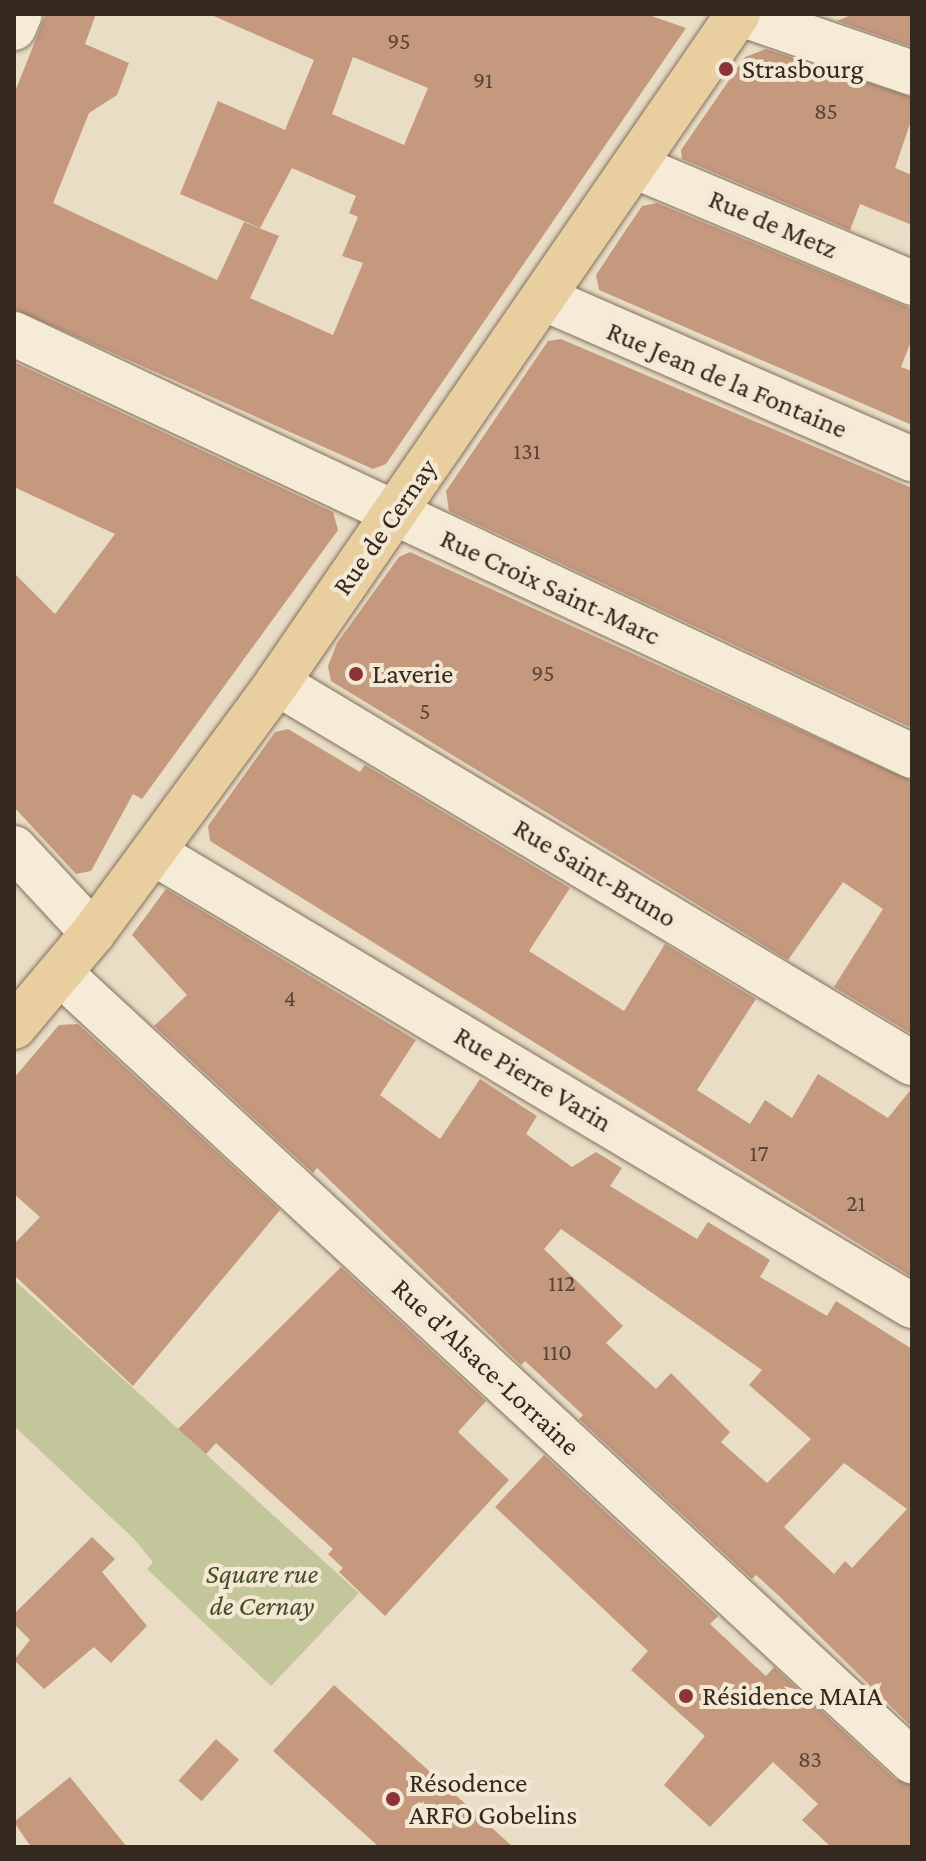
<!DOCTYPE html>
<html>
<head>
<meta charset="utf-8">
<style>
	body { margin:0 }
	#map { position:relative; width:926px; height:1861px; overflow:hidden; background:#e9ddc5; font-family:"Crimson Pro",serif }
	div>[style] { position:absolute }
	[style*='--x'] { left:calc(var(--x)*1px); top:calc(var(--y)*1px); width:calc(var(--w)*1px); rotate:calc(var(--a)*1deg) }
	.green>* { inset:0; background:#c3c69a }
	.building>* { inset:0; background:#c4997e; transform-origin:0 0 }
	.roads { filter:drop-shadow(0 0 2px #836f5d) drop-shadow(0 0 2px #836f5d) }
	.minor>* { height:44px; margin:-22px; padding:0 22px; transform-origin:22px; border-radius:22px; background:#f5ebd7 }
	.major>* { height:44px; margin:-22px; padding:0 22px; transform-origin:22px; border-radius:22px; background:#e9cfa0 }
	.dots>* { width:22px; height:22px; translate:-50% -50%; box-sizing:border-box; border:4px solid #f2e8d4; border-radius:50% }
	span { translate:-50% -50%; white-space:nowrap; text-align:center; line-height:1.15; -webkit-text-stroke:8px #f2e8d4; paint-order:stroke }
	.number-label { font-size:24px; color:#584437 }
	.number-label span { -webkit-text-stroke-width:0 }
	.poi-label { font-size:28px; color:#34281f }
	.left { translate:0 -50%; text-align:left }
	.street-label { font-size:28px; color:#34281f }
	.park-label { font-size:28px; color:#464e28; font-style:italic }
	.frame { position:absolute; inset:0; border:16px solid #34281f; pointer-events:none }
</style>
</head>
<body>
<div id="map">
	<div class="green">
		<i style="clip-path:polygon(14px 1280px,359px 1593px,271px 1686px,147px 1569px,153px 1562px,134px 1539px,14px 1426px)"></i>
	</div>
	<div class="building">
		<i style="clip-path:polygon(evenodd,46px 14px,96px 14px,85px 44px,129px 63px,117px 95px,89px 113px,53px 203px,217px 280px,244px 222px,279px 236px,250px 298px,333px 335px,363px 263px,342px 256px,358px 217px,349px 213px,356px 196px,292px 168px,260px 228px,180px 194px,218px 101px,285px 130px,314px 60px,209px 14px,646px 14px,686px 28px,386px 464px,373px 469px,14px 309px,14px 94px,46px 14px,353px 57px,428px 88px,404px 145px,332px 114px,353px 57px)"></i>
		<i style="clip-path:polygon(853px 14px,912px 14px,912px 47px,837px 21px)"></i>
		<i style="clip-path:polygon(766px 49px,912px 97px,912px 118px,895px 168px,912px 175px,912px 225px,860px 204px,850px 230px,682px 159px,681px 150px,745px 57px)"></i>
		<i style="clip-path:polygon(657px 203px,912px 309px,912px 339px,901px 367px,912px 371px,912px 425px,599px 290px,596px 275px,625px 231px,642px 206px)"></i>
		<i style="clip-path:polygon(561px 339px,912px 488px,912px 728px,449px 511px,446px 491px,548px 341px)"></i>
		<i style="clip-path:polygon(14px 362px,333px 512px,338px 530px,142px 799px,133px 794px,91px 871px,76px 874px,14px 807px,14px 573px,55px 614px,115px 534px,14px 487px)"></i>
		<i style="clip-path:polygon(410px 552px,912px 781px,912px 1034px,834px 987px,883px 909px,843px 882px,788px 960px,331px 681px,328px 666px,337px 643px,399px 557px)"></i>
		<i style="clip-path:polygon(288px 729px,360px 772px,365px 765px,570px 888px,529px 951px,624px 1011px,665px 944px,756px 999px,697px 1090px,750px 1124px,765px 1100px,792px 1118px,818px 1074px,888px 1118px,912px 1088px,912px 1277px,210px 841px,208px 826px,275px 732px)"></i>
		<i style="clip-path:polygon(evenodd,166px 889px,416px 1040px,380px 1095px,440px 1139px,480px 1079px,537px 1116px,526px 1134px,572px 1167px,596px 1152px,622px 1168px,610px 1186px,697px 1239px,708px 1222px,770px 1260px,760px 1277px,827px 1316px,836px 1301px,912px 1349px,912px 1727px,779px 1596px,756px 1575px,752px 1579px,579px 1419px,583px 1415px,525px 1361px,521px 1365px,317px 1168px,313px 1173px,154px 1026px,187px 995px,132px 935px,166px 889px,561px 1229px,762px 1370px,749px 1385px,811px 1439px,767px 1483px,721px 1442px,730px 1432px,671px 1373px,656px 1389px,606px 1343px,623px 1326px,544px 1249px,561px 1229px,166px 889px,844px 1463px,907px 1509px,852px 1568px,845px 1561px,834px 1574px,784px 1527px,844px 1463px)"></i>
		<i style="clip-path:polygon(78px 1024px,280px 1210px,133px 1386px,14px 1275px,14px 1244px,40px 1217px,14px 1194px,14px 1078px,59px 1025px)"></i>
		<i style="clip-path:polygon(341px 1267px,486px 1401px,458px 1432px,509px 1480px,385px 1616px,339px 1572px,343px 1568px,328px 1554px,333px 1549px,216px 1443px,206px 1454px,178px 1429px)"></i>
		<i style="clip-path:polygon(544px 1455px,718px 1616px,710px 1624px,741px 1653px,766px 1676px,774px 1667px,895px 1779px,912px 1785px,912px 1847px,831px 1847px,802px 1820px,818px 1804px,773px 1762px,710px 1827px,664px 1785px,705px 1736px,631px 1670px,648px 1651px,495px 1507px)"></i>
		<i style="clip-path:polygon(92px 1537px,115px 1559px,102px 1572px,147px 1626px,111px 1663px,94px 1647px,44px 1689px,14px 1660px,30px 1640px,14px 1624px,14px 1614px)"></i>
		<i style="clip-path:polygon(334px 1685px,513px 1847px,379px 1847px,273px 1751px)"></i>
		<i style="left:216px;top:1739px;width:31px;height:56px;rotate:42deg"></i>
		<i style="clip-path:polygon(70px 1777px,127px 1847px,31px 1847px,14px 1822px)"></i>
	</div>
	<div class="roads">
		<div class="minor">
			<i style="--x:741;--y:14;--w:181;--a:19"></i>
			<i style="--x:14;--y:28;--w:15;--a:-67"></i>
			<i style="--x:634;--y:166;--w:302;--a:22.8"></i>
			<i style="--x:543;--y:298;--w:403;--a:23.6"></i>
			<i style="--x:14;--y:334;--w:992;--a:25.17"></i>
			<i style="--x:277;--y:683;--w:740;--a:30.9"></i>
			<i style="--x:14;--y:848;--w:116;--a:47.1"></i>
			<i style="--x:154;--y:853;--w:883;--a:30.86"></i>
			<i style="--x:60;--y:973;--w:1161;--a:42.77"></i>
		</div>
		<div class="major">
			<i style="--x:14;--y:1027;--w:123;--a:-50"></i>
			<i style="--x:93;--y:933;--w:310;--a:-53.6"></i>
			<i style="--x:277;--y:683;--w:812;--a:-55.43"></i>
		</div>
	</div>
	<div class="dots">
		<i style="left:726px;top:69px;background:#8b3337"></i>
		<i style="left:356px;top:674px;background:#8b3337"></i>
		<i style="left:686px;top:1696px;background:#8b3337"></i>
		<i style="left:393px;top:1799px;background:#8b3337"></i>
	</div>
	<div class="number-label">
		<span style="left:399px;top:41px">95</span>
		<span style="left:483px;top:80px">91</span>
		<span style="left:826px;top:111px">85</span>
		<span style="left:527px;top:451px">131</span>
		<span style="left:543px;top:673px">95</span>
		<span style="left:425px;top:711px">5</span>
		<span style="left:290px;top:998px">4</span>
		<span style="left:759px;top:1153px">17</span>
		<span style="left:856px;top:1203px">21</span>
		<span style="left:562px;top:1283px">112</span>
		<span style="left:557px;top:1352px">110</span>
		<span style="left:810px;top:1759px">83</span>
	</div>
	<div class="poi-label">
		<span class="left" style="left:742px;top:69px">Strasbourg</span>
		<span class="left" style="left:372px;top:674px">Laverie</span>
		<span class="left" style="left:702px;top:1696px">Résidence MAIA</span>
		<span class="left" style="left:409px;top:1799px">Résodence<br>ARFO Gobelins</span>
	</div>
	<div class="street-label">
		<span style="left:773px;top:224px;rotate:23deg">Rue de Metz</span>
		<span style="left:727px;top:380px;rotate:23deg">Rue Jean de la Fontaine</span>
		<span style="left:385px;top:527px;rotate:-55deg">Rue de Cernay</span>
		<span style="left:550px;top:587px;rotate:25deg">Rue Croix Saint-Marc</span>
		<span style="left:595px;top:873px;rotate:31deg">Rue Saint-Bruno</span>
		<span style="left:533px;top:1079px;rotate:31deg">Rue Pierre Varin</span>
		<span style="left:486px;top:1367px;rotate:43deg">Rue d'Alsace-Lorraine</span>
	</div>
	<div class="park-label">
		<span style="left:262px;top:1590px">Square rue<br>de Cernay</span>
	</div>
	<div class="frame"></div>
</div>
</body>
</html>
